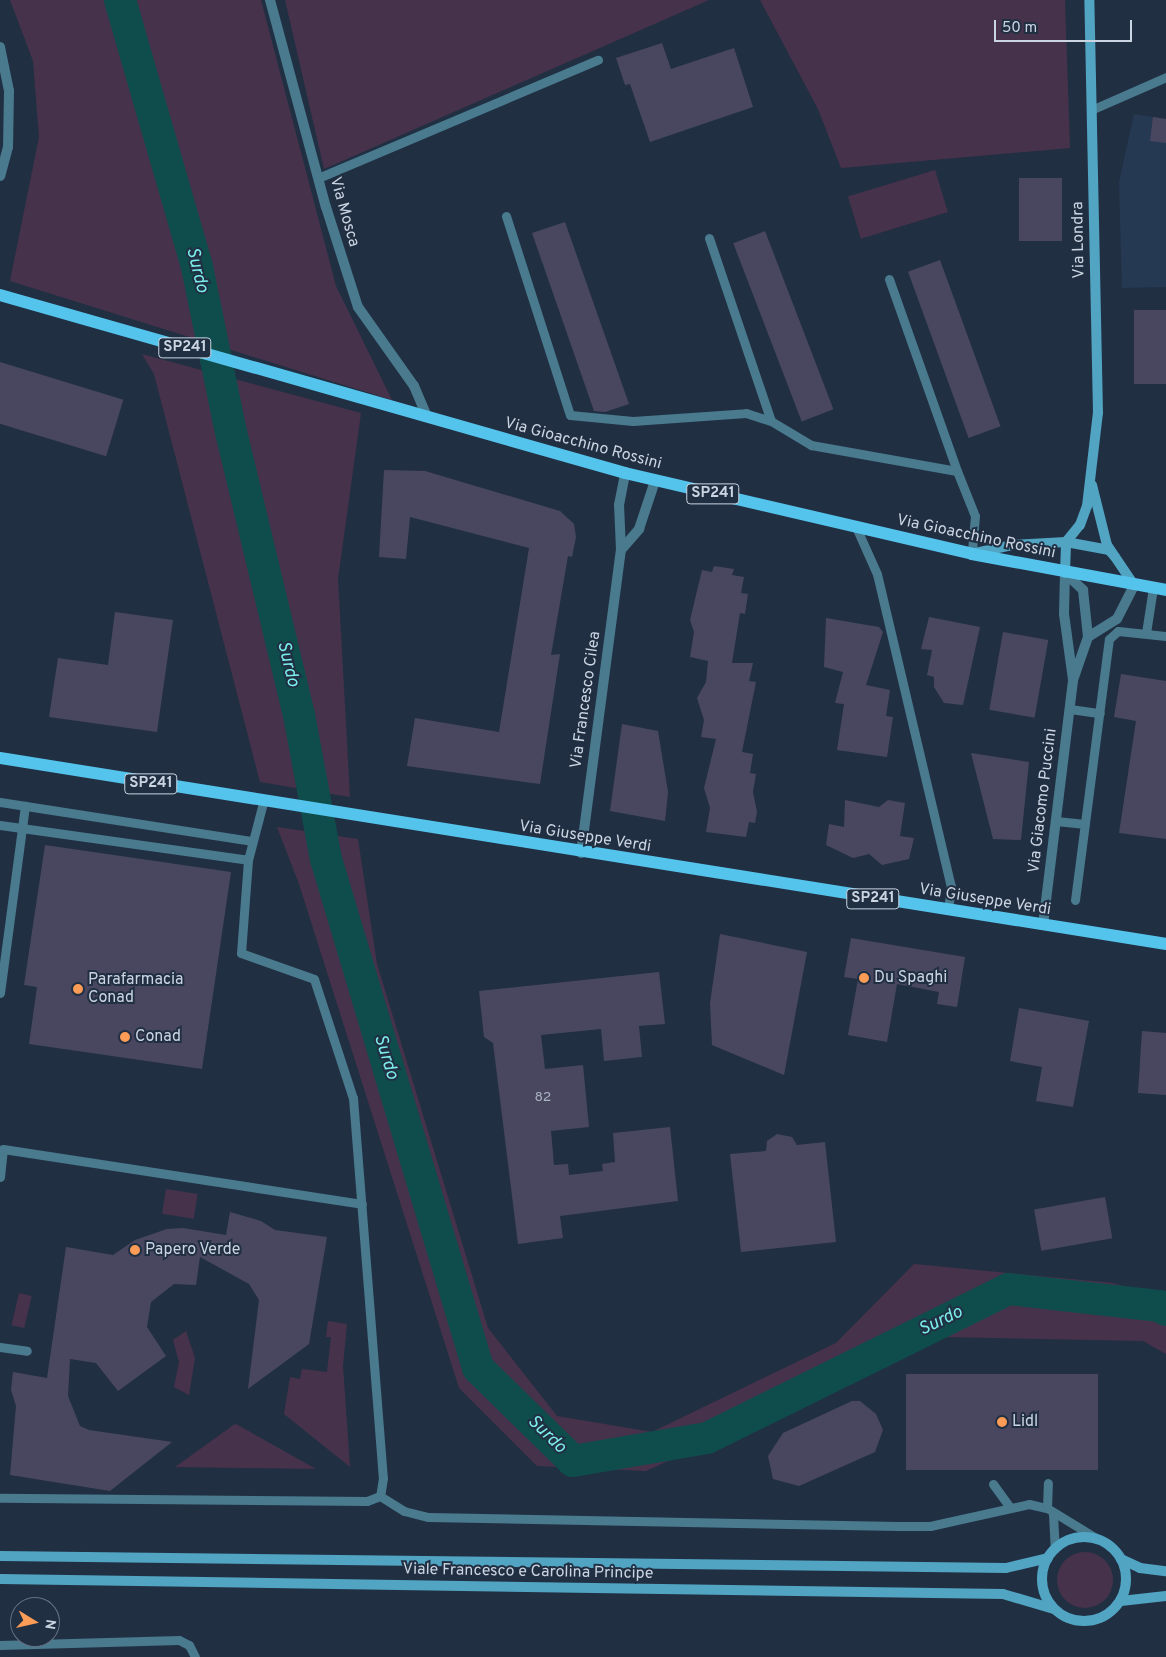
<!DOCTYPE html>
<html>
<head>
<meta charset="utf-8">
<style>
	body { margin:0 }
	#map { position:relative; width:1166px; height:1657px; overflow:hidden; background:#212f43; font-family:Overpass,sans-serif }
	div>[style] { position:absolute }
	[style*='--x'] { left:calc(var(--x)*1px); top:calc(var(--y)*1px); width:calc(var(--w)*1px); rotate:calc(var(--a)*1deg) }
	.built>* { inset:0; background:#263952 }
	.green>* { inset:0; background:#47324b; transform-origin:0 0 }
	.round { border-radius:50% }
	.river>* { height:32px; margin:-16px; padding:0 16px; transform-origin:16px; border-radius:16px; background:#0f4d4c }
	.building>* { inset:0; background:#494760; transform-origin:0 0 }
	.lane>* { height:9px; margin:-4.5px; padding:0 4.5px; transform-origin:4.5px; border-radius:4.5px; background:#497a8d }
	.street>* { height:10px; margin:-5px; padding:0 5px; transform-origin:5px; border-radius:5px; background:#497a8d }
	.secondary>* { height:10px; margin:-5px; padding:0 5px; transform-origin:5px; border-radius:5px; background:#51a4c2 }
	.secondary>.ring { margin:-5px; padding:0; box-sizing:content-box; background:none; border:10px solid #51a4c2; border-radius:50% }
	.primary>* { height:12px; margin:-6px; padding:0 6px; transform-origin:6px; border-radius:6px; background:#55c4ec }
	.dots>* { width:14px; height:14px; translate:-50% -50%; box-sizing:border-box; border:2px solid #212f43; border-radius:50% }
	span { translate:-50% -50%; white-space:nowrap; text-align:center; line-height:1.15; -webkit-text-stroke:4px #212f43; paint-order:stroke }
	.number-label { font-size:14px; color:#aab2c2 }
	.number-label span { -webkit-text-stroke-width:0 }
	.shield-label span { padding:1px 4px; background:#212f43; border:1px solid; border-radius:4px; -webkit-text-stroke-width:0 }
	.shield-label { font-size:15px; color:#cbd5e2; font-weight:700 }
	.street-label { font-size:16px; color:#cbd5e2 }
	.poi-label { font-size:16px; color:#cbd5e2 }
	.left { translate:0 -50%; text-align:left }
	.water-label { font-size:18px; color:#7beeeb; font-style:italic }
	.north { position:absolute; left:10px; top:1597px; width:50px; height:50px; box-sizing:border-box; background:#212f43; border:1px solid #657183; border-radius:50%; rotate:99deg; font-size:14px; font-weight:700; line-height:20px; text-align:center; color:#cbd5e2 }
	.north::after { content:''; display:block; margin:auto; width:18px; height:22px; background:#fd9c56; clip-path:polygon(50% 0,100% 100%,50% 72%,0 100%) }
	.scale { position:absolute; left:994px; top:20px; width:138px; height:22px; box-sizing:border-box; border:2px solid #cbd5e2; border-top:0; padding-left:6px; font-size:15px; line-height:18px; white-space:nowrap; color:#cbd5e2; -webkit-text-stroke:4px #212f43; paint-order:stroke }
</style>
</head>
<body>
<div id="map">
	<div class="built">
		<i style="clip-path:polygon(1134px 114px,1166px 119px,1166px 287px,1122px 288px,1119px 182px)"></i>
	</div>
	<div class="green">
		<i style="clip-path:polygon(10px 0,261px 0,336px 286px,392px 400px,10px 281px,39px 137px,33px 61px)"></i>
		<i style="clip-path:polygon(285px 0,709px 0,324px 169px)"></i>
		<i style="clip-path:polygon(760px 0,1065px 0,1070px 148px,841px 168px,818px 109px)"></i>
		<i style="left:935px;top:170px;width:44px;height:91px;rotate:73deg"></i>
		<i style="clip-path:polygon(142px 354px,361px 413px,338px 579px,350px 797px,260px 782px,154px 374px)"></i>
		<i style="clip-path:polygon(277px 827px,358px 839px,377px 964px,488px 1328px,557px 1416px,652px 1432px,836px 1343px,914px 1264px,1113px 1283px,1166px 1300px,1166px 1354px,1143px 1341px,942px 1337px,646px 1471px,537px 1466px,459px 1388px,299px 884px)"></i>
		<i style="left:166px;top:1189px;width:32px;height:25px;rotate:9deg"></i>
		<i style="left:19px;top:1293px;width:13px;height:33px;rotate:13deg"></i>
		<i style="clip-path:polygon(328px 1321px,347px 1324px,343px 1366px,350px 1467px,284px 1414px,290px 1377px,300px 1379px,302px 1369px,327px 1372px,331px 1337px,326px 1337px)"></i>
		<i style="clip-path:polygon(186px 1331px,195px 1358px,189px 1395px,174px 1387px,179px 1362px,173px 1340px)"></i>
		<i style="clip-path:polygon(235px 1424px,236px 1424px,316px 1469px,175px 1467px)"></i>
		<i class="round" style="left:1057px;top:1552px;width:56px;height:56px"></i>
	</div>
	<div class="river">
		<i style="--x:120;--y:0;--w:278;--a:73.9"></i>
		<i style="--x:197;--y:267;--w:168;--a:78.4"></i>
		<i style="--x:231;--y:432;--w:291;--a:76.5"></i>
		<i style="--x:299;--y:715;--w:147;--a:79.4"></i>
		<i style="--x:326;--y:859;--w:531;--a:73.37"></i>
		<i style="--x:478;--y:1368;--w:133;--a:44.4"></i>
		<i style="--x:573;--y:1461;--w:136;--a:-9.7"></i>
		<i style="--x:707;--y:1438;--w:336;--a:-26.3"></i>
		<i style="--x:1008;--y:1289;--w:153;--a:6.4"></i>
		<i style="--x:1160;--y:1306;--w:7;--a:34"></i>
	</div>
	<div class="building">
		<i style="clip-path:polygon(662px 43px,671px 69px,734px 48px,753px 107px,650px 142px,630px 84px,625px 85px,616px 58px)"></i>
		<i style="clip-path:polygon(1153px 117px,1166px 119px,1166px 143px,1150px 141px)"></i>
		<i style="left:1019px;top:178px;width:43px;height:63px"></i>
		<i style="clip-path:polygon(565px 222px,629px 404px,605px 412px,594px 411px,532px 233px)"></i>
		<i style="left:765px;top:231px;width:191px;height:34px;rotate:69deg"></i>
		<i style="left:940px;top:260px;width:177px;height:34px;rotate:70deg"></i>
		<i style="left:1134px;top:310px;width:32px;height:74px"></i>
		<i style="left:0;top:362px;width:129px;height:59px;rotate:17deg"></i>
		<i style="clip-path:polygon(384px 470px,425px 471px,560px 511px,574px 524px,576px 537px,572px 557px,568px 556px,551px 655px,560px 654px,540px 784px,407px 766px,415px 718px,499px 732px,529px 548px,410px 517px,406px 559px,379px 557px)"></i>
		<i style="clip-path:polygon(714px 566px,734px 569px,732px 575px,744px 577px,741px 593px,748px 594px,745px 614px,740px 613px,732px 663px,753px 663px,749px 681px,756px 682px,742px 752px,753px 754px,750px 773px,756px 774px,753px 792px,757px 812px,755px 823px,749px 822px,746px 837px,706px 832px,710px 808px,704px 788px,716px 739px,701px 737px,704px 720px,697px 698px,706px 682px,708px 661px,690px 657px,694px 632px,690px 620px,702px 570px,712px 572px)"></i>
		<i style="clip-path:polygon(115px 612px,173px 620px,157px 732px,49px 717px,58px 658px,108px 665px)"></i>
		<i style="clip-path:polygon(929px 617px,980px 627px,963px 705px,944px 703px,934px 687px,934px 677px,927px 675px,932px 650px,921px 649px)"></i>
		<i style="clip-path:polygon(826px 618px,879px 627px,883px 632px,866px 685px,890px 690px,886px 716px,893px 717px,887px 757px,837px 750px,844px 704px,835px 703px,843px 672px,824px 667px)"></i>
		<i style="left:1003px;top:632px;width:46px;height:79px;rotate:10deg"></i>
		<i style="clip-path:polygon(1121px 674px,1166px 681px,1166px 839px,1119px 833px,1136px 721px,1114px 717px)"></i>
		<i style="clip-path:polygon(622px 724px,658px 731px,668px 792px,665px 821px,610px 811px)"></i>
		<i style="clip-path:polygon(971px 753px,1029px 762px,1021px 840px,993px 839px)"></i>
		<i style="clip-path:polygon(845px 800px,879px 807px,888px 800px,905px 803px,900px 836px,914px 838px,909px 859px,882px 865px,869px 854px,853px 858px,826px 845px,829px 824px,844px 827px)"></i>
		<i style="clip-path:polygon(45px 845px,231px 872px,202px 1069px,29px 1044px,37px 987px,24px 985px)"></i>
		<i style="clip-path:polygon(720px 934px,807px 952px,784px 1075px,712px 1045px,710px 1003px)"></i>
		<i style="clip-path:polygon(851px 938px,965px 957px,957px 1007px,937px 1004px,939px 992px,897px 984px,887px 1042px,848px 1035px,858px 979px,844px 977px)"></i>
		<i style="clip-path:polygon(659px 972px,665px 1024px,639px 1026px,642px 1057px,604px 1061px,601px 1029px,541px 1035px,545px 1069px,583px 1065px,589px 1127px,551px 1131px,554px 1165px,568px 1164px,569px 1175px,603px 1171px,602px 1164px,615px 1162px,613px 1133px,670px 1127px,678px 1201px,560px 1216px,563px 1238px,518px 1244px,493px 1043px,484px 1037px,479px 991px)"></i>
		<i style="clip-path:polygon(1019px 1008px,1089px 1021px,1073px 1107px,1036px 1101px,1042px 1067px,1010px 1061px)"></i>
		<i style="clip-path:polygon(1142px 1031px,1166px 1033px,1166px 1095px,1138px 1093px)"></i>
		<i style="clip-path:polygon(777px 1134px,792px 1137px,797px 1145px,825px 1142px,836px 1242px,741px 1252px,730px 1154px,766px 1151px,767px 1141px)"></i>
		<i style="left:1105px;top:1197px;width:42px;height:72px;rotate:80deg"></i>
		<i style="clip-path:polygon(230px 1212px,261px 1221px,275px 1230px,327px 1237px,309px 1344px,248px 1389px,259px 1300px,249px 1284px,200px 1257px,196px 1285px,174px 1284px,151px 1302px,147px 1327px,166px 1356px,118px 1391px,96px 1363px,70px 1359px,68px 1396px,80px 1426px,89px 1430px,172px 1442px,110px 1491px,10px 1475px,16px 1406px,11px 1390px,13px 1372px,47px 1378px,66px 1247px,113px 1255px,135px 1240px,167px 1229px,183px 1228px,226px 1235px)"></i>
		<i style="left:906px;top:1374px;width:192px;height:96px"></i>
		<i style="clip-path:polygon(852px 1401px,860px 1401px,876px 1414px,883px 1430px,875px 1452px,799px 1486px,773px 1479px,768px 1456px,783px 1433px)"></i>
	</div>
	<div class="lane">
		<i style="--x:1091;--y:110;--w:82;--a:-23.7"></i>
		<i style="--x:318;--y:178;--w:304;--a:-22.9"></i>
		<i style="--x:506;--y:216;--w:209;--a:72.2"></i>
		<i style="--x:570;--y:415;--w:63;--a:5.4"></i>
		<i style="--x:633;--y:421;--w:113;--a:-4"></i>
		<i style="--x:746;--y:413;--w:26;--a:18"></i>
		<i style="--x:771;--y:421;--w:47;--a:31"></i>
		<i style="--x:811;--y:445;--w:148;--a:10.1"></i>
		<i style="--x:957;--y:471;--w:48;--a:68.2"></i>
		<i style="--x:975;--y:516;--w:38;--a:95"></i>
		<i style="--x:709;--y:238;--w:193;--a:71.3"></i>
		<i style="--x:889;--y:279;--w:204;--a:70.5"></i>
		<i style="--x:856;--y:527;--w:51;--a:65.9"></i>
		<i style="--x:877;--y:574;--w:321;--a:76.7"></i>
		<i style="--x:951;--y:886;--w:24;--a:97"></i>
		<i style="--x:1146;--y:633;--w:46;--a:-81.2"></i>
		<i style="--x:1070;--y:709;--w:30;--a:8"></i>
		<i style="--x:0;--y:802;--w:254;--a:8.8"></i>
		<i style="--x:1056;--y:821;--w:29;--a:6"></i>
		<i style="--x:0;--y:825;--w:250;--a:8"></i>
		<i style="--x:248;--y:860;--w:93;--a:94.3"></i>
		<i style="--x:241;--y:953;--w:77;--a:19.6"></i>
		<i style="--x:314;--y:979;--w:125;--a:71.9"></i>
		<i style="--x:353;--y:1098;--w:381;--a:85.5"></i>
		<i style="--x:383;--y:1478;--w:18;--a:99"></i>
		<i style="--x:380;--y:1496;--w:14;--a:159"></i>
		<i style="--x:367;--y:1501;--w:367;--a:-179.5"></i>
		<i style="--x:248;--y:860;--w:59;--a:-75.3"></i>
		<i style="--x:1075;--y:900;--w:263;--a:-82.6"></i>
		<i style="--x:1109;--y:639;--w:12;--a:-42"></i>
		<i style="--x:1118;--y:631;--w:48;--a:5.9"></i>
		<i style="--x:0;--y:993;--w:189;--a:-82.4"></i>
		<i style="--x:0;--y:1177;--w:28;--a:-84"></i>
		<i style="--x:3;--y:1149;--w:363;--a:8.7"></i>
		<i style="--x:0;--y:1347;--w:27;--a:8"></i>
		<i style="--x:993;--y:1484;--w:27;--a:54"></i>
		<i style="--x:380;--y:1496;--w:28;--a:32"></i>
		<i style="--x:404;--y:1511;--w:25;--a:14"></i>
		<i style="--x:428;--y:1517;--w:470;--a:1.1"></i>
		<i style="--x:898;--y:1526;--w:32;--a:0"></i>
		<i style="--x:930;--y:1526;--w:101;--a:-12.5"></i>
		<i style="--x:1029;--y:1504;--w:18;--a:13"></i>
		<i style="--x:1047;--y:1508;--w:57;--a:31.5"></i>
		<i style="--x:1047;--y:1508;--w:25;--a:-88"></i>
		<i style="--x:1053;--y:1514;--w:35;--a:87"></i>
		<i style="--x:0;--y:1645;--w:179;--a:-1.6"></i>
		<i style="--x:179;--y:1640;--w:11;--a:27"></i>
		<i style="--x:189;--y:1645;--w:13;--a:63"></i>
	</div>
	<div class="street">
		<i style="--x:270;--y:0;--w:214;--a:74.9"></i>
		<i style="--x:326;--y:207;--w:105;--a:72.3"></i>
		<i style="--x:358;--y:307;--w:97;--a:54.7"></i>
		<i style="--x:414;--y:386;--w:34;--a:67"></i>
		<i style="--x:0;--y:47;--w:45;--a:78.4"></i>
		<i style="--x:9;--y:91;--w:56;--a:91"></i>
		<i style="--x:8;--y:147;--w:30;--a:105"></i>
		<i style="--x:621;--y:550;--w:28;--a:-49"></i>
		<i style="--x:639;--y:529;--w:51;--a:-71.6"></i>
		<i style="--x:1065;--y:573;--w:41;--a:91.4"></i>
		<i style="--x:1064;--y:614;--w:67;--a:82.2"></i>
		<i style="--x:1065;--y:573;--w:25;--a:43"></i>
		<i style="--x:1083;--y:590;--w:47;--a:83.9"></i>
		<i style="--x:581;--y:853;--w:306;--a:-82.5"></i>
		<i style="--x:621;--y:550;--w:45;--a:-92.5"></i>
		<i style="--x:619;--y:505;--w:33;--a:-79"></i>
		<i style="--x:1043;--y:925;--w:247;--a:-83"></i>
		<i style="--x:1073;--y:680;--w:46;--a:-70.8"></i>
		<i style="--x:1088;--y:637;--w:34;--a:-32"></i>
		<i style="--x:1117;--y:619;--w:38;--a:-63"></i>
	</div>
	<div class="secondary">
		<i style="--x:1092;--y:485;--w:62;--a:76"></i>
		<i style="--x:1107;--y:545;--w:48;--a:56"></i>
		<i style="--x:975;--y:553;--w:38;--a:-12"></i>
		<i style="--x:1012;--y:545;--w:54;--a:-3.2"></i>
		<i style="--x:1066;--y:542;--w:44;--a:10.5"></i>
		<i style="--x:1109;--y:550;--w:9;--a:49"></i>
		<i style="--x:1065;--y:573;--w:31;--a:-88"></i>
		<i style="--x:1066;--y:542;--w:22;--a:-51"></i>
		<i style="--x:1080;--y:525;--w:20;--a:-70"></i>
		<i style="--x:1087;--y:506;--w:94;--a:-83.3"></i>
		<i style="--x:1098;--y:413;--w:413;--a:-91.2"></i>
		<i class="ring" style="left:1042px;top:1537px;width:74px;height:74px"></i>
		<i style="--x:0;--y:1556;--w:1006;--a:0.68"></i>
		<i style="--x:1006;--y:1568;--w:43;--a:-13.4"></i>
		<i style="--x:1121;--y:1559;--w:21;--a:25"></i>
		<i style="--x:1140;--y:1568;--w:26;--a:7"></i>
		<i style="--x:0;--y:1579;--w:1003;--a:0.86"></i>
		<i style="--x:1003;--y:1594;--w:53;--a:16.4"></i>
		<i style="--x:1121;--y:1601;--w:45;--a:-6.3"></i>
	</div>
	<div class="primary">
		<i style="--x:0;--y:295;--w:650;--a:15.9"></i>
		<i style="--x:625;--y:473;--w:356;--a:13.1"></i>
		<i style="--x:972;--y:554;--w:197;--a:10.5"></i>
		<i style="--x:0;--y:758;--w:1181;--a:9.06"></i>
	</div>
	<div class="dots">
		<i style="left:864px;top:978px;background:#fd9c56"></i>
		<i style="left:78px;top:989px;background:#fd9c56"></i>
		<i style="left:125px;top:1037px;background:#fd9c56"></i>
		<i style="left:135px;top:1250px;background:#fd9c56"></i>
		<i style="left:1002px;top:1422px;background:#fd9c56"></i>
	</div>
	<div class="number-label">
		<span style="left:543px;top:1098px">82</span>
	</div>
	<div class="shield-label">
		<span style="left:185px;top:348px">SP241</span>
		<span style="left:713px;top:494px">SP241</span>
		<span style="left:151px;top:784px">SP241</span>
		<span style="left:873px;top:899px">SP241</span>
	</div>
	<div class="street-label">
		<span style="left:344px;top:212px;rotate:74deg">Via Mosca</span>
		<span style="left:1079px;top:240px;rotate:-91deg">Via Londra</span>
		<span style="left:583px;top:444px;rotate:15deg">Via Gioacchino Rossini</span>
		<span style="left:976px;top:537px;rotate:12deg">Via Gioacchino Rossini</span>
		<span style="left:586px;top:700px;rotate:-82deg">Via Francesco Cilea</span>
		<span style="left:1043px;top:801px;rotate:-83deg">Via Giacomo Puccini</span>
		<span style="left:585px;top:837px;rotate:9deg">Via Giuseppe Verdi</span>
		<span style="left:985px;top:900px;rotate:9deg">Via Giuseppe Verdi</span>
		<span style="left:528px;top:1572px;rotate:1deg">Viale Francesco e Carolina Principe</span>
	</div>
	<div class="poi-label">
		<span class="left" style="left:874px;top:978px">Du Spaghi</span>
		<span class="left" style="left:88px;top:989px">Parafarmacia<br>Conad</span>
		<span class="left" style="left:135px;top:1037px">Conad</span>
		<span class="left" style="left:145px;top:1250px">Papero Verde</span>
		<span class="left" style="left:1012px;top:1422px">Lidl</span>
	</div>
	<div class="water-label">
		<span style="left:196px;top:270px;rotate:76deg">Surdo</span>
		<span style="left:287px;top:664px;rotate:76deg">Surdo</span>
		<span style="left:385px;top:1057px;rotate:73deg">Surdo</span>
		<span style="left:941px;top:1322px;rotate:-26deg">Surdo</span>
		<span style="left:546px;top:1435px;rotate:44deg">Surdo</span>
	</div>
	<div class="north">N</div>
	<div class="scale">50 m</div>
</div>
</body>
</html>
